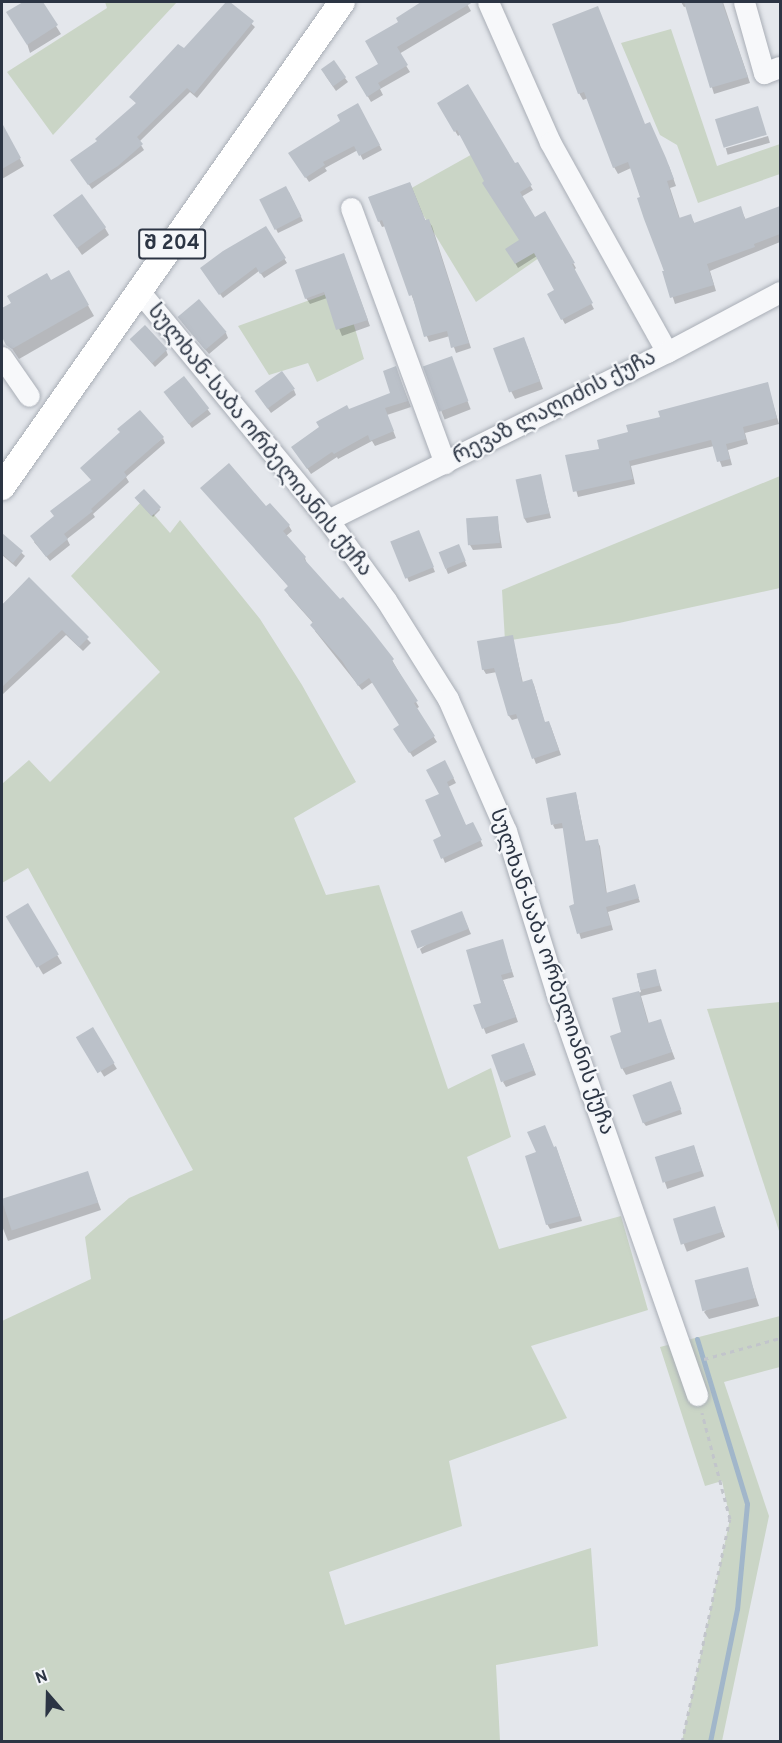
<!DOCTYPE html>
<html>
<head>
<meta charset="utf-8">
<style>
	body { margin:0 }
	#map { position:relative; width:782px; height:1743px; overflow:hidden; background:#e4e7ec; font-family:Overpass,"Noto Sans Georgian",sans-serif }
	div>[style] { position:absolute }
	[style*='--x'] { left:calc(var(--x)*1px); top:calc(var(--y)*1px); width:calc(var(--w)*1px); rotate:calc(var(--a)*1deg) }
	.green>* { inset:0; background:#cad5c6 }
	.shadow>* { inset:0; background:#0003; transform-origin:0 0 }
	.stream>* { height:5px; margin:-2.5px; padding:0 2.5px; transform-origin:2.5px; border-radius:2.5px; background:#a1b6ca }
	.building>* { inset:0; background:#bbc1c9; transform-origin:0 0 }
	.path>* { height:3px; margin-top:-1.5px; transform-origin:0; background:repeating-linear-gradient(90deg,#c2c5cb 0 4.5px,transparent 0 9px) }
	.roads { filter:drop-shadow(0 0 2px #a9aeb6) drop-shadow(0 0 2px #a9aeb6) }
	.minor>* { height:21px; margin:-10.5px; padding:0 10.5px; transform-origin:10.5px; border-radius:10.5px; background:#f7f8fa }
	.major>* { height:26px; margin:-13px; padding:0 13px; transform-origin:13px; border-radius:13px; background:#fff }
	span { translate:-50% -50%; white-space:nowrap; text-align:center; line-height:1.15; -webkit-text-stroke:4.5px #f4f6f9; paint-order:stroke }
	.shield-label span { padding:2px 4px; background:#f4f6f9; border:2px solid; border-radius:4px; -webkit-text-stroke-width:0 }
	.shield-label { font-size:20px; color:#2c3544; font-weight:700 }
	.street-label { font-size:21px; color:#2c3544 }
	.frame { position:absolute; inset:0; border:3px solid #2c3544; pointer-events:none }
	.north { position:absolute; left:18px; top:1665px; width:60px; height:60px; -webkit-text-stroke:4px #f4f6f9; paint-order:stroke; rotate:340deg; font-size:16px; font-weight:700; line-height:24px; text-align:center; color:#2c3544 }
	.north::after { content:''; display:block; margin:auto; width:21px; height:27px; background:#2c3544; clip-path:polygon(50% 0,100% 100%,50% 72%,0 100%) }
</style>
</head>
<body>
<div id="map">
	<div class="green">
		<i style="clip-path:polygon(105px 2px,177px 2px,53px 135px,7px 72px,107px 8px)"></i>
		<i style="clip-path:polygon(671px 29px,717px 166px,780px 144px,780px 174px,698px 203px,677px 145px,660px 135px,621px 43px)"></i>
		<i style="clip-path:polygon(476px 152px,546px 253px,476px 302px,408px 190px)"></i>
		<i style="clip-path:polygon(343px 288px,364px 359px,317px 382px,308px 363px,269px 375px,238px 326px)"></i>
		<i style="clip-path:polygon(780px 476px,780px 588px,619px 623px,505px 641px,502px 590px)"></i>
		<i style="clip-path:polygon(142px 501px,170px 533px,180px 520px,260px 619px,302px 685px,356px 782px,294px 818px,326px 895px,379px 885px,448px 1089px,491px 1068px,511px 1137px,467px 1157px,499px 1249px,621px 1216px,648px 1310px,531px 1346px,567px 1418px,449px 1461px,462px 1526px,329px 1572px,345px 1625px,591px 1548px,598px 1646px,496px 1665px,500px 1741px,2px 1741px,2px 1321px,91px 1279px,85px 1237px,129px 1198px,193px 1170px,28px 868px,2px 883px,2px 784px,29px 760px,50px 782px,160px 672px,71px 576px)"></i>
		<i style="clip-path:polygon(780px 1002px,780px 1234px,707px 1009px)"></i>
		<i style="clip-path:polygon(780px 1316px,780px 1367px,724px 1382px,769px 1516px,722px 1741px,682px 1741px,730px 1519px,722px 1481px,705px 1486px,660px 1347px)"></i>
	</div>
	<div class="shadow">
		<i style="clip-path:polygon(26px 2px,41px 2px,61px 34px,30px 53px,24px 34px,8px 12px)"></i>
		<i style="clip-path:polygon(228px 2px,255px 27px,197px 98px,190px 92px,139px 142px,144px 150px,92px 189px,75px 166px,137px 104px,131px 97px,184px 51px)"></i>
		<i style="clip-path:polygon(424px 2px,466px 2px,471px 11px,399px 54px,410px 72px,380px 89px,383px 95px,371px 102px,357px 78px,380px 64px,400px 22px,398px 18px)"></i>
		<i style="clip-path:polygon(681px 2px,723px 2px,750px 83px,714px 94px,687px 6px,684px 7px)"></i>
		<i style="clip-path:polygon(554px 25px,645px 126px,669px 166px,676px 186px,670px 188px,680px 219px,690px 216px,695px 224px,743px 214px,746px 220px,780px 207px,780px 242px,710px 271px,716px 291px,675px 304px,631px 168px,618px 174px,614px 167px,588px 98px,583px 100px,579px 93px)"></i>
		<i style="clip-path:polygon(325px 75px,345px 78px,348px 82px,336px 91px)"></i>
		<i style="clip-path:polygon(439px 104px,514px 165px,517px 164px,533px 190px,521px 197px,535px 219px,544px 213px,576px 268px,574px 270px,594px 309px,565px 324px,549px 295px,556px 291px,537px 256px,518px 268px,507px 249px,521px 241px,461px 134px,458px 136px)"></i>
		<i style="clip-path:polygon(358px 105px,382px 150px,363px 160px,358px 150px,325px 168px,327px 171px,309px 182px,290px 153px,342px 122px)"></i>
		<i style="clip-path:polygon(2px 127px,24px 166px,2px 179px)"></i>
		<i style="left:768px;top:136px;width:7px;height:44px;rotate:74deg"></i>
		<i style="clip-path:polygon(410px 183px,426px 222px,428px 221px,432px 226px,471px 348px,456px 353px,450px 336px,429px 342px,386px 226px,382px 227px,379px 221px,370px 198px)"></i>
		<i style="clip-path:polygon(289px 192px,303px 221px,278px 233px,261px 199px)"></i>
		<i style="clip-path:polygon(60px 223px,105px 228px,109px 235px,82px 255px)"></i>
		<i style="clip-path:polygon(266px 228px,287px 263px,264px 278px,259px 271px,223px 298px,205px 274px)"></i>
		<i style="clip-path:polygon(344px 255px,370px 326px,342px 336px,327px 298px,310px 304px,306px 298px)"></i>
		<i style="clip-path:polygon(69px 272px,94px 316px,19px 359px,2px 334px,2px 310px)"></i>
		<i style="clip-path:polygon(182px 322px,226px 333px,228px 338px,209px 354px)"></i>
		<i style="clip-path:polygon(135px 344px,166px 350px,168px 355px,155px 367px)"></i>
		<i style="clip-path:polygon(527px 346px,543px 389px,515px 399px,511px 391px)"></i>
		<i style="left:451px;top:358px;width:55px;height:28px;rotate:69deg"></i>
		<i style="clip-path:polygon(398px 374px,411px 407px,387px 415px,396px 438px,375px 446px,372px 441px,338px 459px,337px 457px,311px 474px,297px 453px,349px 411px,392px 394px)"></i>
		<i style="clip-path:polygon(184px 378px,211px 414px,192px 428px,168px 397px)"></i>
		<i style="clip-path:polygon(767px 384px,779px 424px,745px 433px,748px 444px,728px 450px,732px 465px,722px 467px,714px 446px,631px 466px,635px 484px,578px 497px,567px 457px,601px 450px,662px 418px)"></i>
		<i style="clip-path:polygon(294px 390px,296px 395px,271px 413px,259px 396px)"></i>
		<i style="clip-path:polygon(163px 438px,165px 443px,126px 477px,129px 482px,93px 514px,95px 517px,67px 539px,70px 545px,50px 561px,34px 542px,56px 517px)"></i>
		<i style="clip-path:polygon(540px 476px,551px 518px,527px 523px,524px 518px)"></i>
		<i style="clip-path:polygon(202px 488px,266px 508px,289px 526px,292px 531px,286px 536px,305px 558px,307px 564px,392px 660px,419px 707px,416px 709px,437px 742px,413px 757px,395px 730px,401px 726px,373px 682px,362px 690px,315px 631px,314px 624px,289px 596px,286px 591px,289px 587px)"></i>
		<i style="clip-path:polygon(137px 500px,159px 508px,160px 510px,153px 517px)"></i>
		<i style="clip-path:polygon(497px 517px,502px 548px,473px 550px,470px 545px)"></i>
		<i style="clip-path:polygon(3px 536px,25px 556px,16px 567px,2px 555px)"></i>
		<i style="clip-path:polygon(421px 537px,435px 572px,409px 582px,392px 542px)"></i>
		<i style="clip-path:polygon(461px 551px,467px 566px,448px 574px,446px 569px)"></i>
		<i style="clip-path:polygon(29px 579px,91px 643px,83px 651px,66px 635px,2px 695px,2px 605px)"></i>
		<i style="clip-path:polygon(512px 636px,523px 683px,532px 681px,534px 685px,545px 724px,549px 723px,551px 727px,561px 755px,536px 764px,519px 718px,512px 720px,509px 716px,497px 672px,486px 674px,483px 669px)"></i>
		<i style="clip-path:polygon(445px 762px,456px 783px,448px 787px,466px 826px,475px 828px,483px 846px,445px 863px,443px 858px,441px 795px)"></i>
		<i style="clip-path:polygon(576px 794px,586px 843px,597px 841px,600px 846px,607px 894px,634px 886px,640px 902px,608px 912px,613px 930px,581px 939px,571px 907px,576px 906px,564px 828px,555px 829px,553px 825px)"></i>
		<i style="left:27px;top:905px;width:68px;height:22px;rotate:59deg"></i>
		<i style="clip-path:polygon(464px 918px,471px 934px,422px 954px,420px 949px)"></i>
		<i style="clip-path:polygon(502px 941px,514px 977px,503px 980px,518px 1022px,486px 1034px,475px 1006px,483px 1004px)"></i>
		<i style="clip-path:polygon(655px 971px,662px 991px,641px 996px,649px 1024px,660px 1020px,675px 1059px,626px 1075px,622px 1068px,622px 1033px,614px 999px,641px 992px,637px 975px)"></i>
		<i style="left:92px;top:1029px;width:47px;height:15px;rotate:58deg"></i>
		<i style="clip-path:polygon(526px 1049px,536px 1075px,506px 1087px,503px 1082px)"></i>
		<i style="clip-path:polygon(671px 1082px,682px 1114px,646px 1126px,643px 1122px)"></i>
		<i style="clip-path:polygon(556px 1147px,582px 1221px,550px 1229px,547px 1224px)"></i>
		<i style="left:694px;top:1147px;width:31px;height:39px;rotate:71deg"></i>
		<i style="clip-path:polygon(87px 1173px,101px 1210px,8px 1241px,2px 1226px,2px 1202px)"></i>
		<i style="left:714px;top:1208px;width:31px;height:41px;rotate:69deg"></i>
		<i style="clip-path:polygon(747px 1269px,759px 1306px,709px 1319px,704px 1312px)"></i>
	</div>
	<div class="stream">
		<i style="--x:697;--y:1339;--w:172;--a:73.1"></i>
		<i style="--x:747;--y:1504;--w:105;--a:95.4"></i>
		<i style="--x:737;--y:1609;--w:136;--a:101.5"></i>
	</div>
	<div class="building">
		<i style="clip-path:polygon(23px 2px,43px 2px,58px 25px,27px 45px,6px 12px)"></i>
		<i style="clip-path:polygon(226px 2px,230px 2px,254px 21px,194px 94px,187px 88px,137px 137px,143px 144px,118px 166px,88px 185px,70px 160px,97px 141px,95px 139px,136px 103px,129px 97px,178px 44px,184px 48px)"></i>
		<i style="clip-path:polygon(421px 2px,473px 2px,397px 47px,408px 65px,378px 83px,381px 88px,367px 97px,355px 77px,378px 64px,365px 41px,398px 22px,396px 18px)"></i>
		<i style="clip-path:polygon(684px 2px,722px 2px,748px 77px,710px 88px)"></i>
		<i style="clip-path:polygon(598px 6px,645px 124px,650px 122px,666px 158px,674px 179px,667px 181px,679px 218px,691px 214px,694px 223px,741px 206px,745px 219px,780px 206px,780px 234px,754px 244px,755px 247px,707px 264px,714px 285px,670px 298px,662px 271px,664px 271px,644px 219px,637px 198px,640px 197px,628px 162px,613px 168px,584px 92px,578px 94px,552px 24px)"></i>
		<i style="left:334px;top:60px;width:21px;height:16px;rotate:55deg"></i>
		<i style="clip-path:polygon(468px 84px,515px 163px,518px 162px,532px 185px,520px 192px,535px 217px,545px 211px,575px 263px,572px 264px,593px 303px,561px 320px,547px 294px,554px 290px,534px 253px,515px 264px,505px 249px,519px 240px,482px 183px,484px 181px,457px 130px,454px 132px,437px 103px)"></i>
		<i style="clip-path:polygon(358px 103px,380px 145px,359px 156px,354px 146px,323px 162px,325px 165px,305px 178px,288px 153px,340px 121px,337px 115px)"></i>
		<i style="left:758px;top:106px;width:30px;height:45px;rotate:73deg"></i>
		<i style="clip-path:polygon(2px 123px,21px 158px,2px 169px)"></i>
		<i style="clip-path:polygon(410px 182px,425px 220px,429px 219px,469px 343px,451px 348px,447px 331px,424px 337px,412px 295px,409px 296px,382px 220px,378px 222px,368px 197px)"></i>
		<i style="left:286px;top:186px;width:34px;height:30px;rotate:63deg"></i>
		<i style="left:82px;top:194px;width:41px;height:36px;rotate:54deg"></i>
		<i style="clip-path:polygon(266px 226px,286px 258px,260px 274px,256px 267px,219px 295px,200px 268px,223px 251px)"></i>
		<i style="clip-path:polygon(344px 253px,368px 320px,336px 330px,324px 292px,305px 299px,295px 270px)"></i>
		<i style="clip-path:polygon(69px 270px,89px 305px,12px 349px,6px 345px,2px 337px,2px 308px,11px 303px,7px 296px,47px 273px,51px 280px)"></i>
		<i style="left:199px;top:299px;width:43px;height:28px;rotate:50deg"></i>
		<i style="left:145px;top:325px;width:33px;height:21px;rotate:47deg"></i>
		<i style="left:524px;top:337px;width:47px;height:33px;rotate:70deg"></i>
		<i style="left:452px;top:356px;width:48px;height:31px;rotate:70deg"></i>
		<i style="clip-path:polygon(396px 366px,408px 401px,385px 408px,394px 431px,370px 441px,368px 435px,334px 454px,332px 452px,307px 469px,291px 447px,319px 427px,316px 422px,347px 405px,349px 409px,390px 393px,383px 371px)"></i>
		<i style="left:282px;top:371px;width:22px;height:34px;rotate:54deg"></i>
		<i style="left:184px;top:376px;width:41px;height:26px;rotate:52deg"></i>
		<i style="clip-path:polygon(768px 382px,777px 418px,743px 427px,746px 439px,726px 444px,730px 459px,717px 462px,711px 440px,629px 461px,633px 479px,573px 492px,565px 455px,599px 449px,597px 440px,628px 432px,626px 425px,660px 417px,658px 411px)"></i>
		<i style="clip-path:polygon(140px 410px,164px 437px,124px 472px,127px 476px,91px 509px,93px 511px,64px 534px,68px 539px,46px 557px,30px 536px,54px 516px,50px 511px,91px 480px,80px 468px,120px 432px,117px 429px)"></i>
		<i style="clip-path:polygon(229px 463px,266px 506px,270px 503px,290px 525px,283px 531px,306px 557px,304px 559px,340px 599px,343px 597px,369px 627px,394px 659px,392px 661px,418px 701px,414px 703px,435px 736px,409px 753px,393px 729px,399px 725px,369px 678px,358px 686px,342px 661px,310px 625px,313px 622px,284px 590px,288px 586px,200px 488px)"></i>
		<i style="left:541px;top:474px;width:40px;height:26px;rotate:78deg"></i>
		<i style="left:144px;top:489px;width:25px;height:13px;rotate:47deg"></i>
		<i style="left:498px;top:516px;width:27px;height:32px;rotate:86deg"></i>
		<i style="left:419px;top:530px;width:40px;height:31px;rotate:68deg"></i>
		<i style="clip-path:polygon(2px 533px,23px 551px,13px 563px,2px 554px)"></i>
		<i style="left:459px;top:544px;width:18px;height:22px;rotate:68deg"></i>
		<i style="clip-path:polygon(29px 577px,89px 637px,79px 647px,62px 630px,2px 687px,2px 605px)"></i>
		<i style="clip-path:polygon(513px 635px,522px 682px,532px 679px,545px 722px,549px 721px,559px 750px,532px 759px,516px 714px,508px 716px,494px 668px,482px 670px,477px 641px)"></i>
		<i style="clip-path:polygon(445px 760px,454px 778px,447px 782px,466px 825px,473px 822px,482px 840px,441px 859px,433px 840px,441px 836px,425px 800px,439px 794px,426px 770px)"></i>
		<i style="clip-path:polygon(576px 792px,585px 841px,598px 839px,606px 893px,635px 884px,639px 898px,606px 907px,611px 925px,577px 934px,569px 906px,574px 904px,562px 823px,551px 825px,546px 798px)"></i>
		<i style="left:28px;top:903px;width:60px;height:26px;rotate:59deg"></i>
		<i style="left:462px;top:911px;width:19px;height:55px;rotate:69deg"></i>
		<i style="clip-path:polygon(503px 939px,512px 972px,501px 975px,516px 1017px,482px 1029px,473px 1005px,481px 1003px,466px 950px)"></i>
		<i style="left:656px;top:969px;width:17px;height:20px;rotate:77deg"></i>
		<i style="clip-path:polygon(639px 991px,648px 1023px,661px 1019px,672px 1052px,621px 1069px,610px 1036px,621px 1032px,612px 998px)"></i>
		<i style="left:93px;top:1027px;width:42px;height:20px;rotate:59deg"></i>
		<i style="left:524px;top:1043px;width:29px;height:35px;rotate:70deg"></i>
		<i style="left:671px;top:1081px;width:30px;height:41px;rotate:70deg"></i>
		<i style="clip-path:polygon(545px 1125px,554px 1147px,556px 1146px,580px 1216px,546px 1225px,525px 1156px,536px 1152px,527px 1132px)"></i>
		<i style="left:694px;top:1145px;width:27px;height:41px;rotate:73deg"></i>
		<i style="left:88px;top:1171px;width:33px;height:91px;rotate:72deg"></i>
		<i style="left:715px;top:1206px;width:27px;height:44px;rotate:73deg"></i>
		<i style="left:748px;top:1267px;width:32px;height:55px;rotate:76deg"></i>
	</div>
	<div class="path">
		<i style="--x:704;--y:1359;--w:79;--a:-15.4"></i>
		<i style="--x:682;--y:1742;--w:228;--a:-77.9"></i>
		<i style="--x:730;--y:1519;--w:110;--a:-104.8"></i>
	</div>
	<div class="roads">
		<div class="minor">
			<i style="--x:488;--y:2;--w:153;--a:66.1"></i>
			<i style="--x:550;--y:142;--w:240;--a:60.9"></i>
			<i style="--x:744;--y:2;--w:74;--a:74.3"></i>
			<i style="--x:764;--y:73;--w:17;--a:-21"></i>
			<i style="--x:351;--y:208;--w:272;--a:69.8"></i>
			<i style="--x:139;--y:291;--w:297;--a:50.5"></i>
			<i style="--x:328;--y:520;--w:99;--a:54.1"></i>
			<i style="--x:386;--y:600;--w:117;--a:57.9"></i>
			<i style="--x:448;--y:699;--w:144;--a:66.3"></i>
			<i style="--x:506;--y:831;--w:169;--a:72.7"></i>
			<i style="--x:556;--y:992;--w:427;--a:70.7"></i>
			<i style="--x:2;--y:357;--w:47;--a:55.3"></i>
			<i style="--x:328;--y:520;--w:378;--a:-26.4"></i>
			<i style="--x:667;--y:352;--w:128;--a:-28"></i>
		</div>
		<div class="major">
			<i style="--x:2;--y:487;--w:592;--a:-54.97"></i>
		</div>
	</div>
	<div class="shield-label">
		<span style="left:172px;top:244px">შ 204</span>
	</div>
	<div class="street-label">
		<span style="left:555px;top:408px;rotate:-27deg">რევაზ ლაღიძის ქუჩა</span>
		<span style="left:259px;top:441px;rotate:51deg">სულხან-საბა ორბელიანის ქუჩა</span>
		<span style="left:551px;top:972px;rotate:71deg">სულხან-საბა ორბელიანის ქუჩა</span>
	</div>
	<div class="frame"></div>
	<div class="north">N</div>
</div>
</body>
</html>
